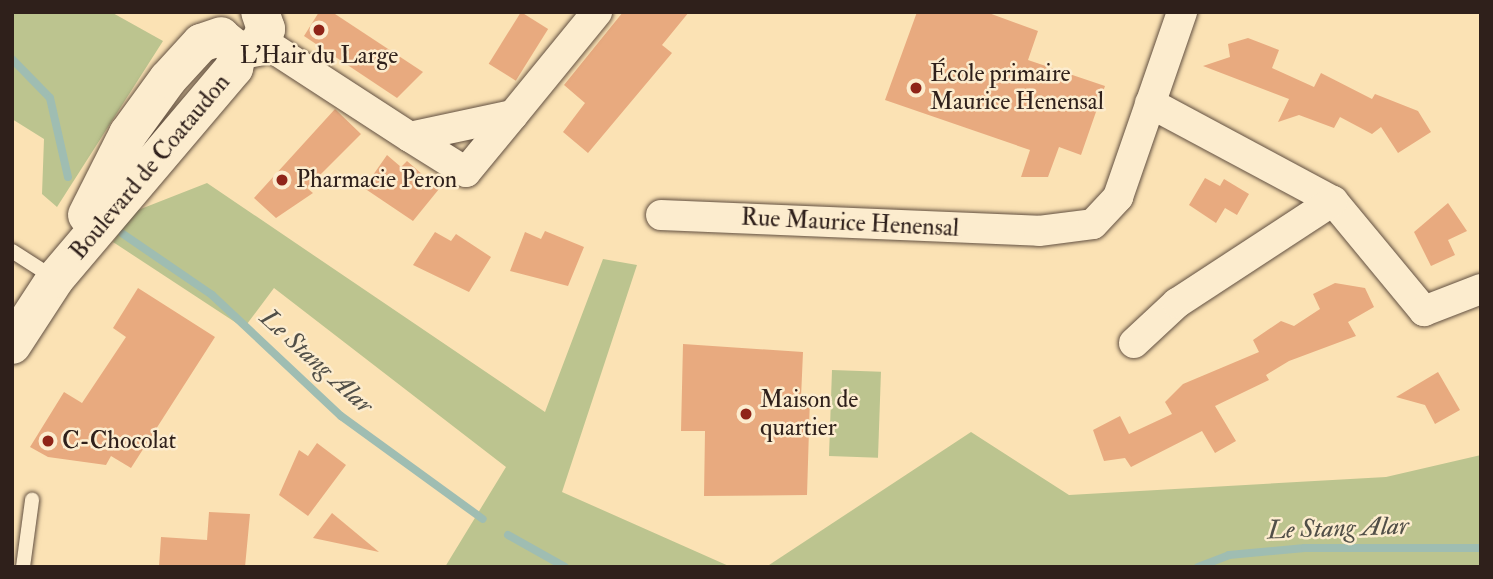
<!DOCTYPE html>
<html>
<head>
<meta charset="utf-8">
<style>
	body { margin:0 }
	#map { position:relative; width:1493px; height:579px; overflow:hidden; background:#fbe2b4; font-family:"IM FELL Double Pica",serif }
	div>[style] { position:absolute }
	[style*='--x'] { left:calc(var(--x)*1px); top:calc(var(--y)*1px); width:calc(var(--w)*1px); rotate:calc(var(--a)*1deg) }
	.green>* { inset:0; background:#bcc48f; transform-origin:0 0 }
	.stream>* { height:8px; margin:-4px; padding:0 4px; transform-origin:4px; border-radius:4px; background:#9fbdb2 }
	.building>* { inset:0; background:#e8aa7f; transform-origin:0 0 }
	.roads { filter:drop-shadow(0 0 2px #625041) drop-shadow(0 0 2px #625041) }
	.service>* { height:14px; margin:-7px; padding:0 7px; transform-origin:7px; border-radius:7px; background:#fcecce }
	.minor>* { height:30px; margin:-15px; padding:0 15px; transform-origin:15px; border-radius:15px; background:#fcecce }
	.secondary>* { height:38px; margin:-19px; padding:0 19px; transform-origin:19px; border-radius:19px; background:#fcecce }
	.dots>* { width:19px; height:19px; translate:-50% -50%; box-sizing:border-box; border:4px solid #fcecce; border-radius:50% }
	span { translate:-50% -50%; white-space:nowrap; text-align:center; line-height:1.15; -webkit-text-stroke:5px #fcecce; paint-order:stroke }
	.poi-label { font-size:24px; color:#2f201b }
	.left { translate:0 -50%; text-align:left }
	.street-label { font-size:24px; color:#2f201b }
	.water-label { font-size:26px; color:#514f48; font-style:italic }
	.frame { position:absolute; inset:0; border:14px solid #2f201b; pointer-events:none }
</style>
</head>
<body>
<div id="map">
	<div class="green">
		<i style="clip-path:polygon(12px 12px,111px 12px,163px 41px,57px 207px,42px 194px,44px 139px,12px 119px)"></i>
		<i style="clip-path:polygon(207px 183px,545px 412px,603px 259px,637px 265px,562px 492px,731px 567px,445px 567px,506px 467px,274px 288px,244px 328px,113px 242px,133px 212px)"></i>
		<i style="left:832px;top:370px;width:49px;height:86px;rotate:2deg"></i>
		<i style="clip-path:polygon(971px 432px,1069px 495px,1386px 477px,1481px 455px,1481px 567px,766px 567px)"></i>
	</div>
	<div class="stream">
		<i style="--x:12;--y:59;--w:54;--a:45.7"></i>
		<i style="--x:50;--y:98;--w:81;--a:77.2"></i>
		<i style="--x:123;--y:234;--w:108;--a:34.4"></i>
		<i style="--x:212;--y:295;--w:177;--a:43.2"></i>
		<i style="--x:341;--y:416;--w:175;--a:36"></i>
		<i style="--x:508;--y:535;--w:65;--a:29.3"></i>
		<i style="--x:1198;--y:567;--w:33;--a:-21"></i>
		<i style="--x:1229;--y:555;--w:76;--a:-5.3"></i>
		<i style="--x:1305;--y:548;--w:176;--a:0"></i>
	</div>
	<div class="building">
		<i style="clip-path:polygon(319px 12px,332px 12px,423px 72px,397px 98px,304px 36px)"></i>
		<i style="left:521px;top:12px;width:32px;height:61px;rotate:32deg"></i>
		<i style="clip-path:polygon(623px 12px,689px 12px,662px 45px,672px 53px,588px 153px,563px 132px,585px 103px,564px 85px)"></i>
		<i style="clip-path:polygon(917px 12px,986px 12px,1038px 31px,1028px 60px,1105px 86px,1081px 155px,1059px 147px,1048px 177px,1021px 177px,1030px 150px,885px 100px)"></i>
		<i style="clip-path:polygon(1248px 38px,1279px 50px,1272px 68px,1314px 87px,1321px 73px,1372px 99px,1375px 94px,1418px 111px,1431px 132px,1398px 153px,1381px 127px,1372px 134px,1340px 117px,1334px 128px,1299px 115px,1278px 122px,1289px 99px,1203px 66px,1230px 57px,1228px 44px)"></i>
		<i style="clip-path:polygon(335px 109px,361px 134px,307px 188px,313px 193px,276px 218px,254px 198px)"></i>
		<i style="clip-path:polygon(387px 155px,401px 167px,407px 161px,439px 189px,413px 221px,364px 188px)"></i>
		<i style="clip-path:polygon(1205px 178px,1220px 186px,1224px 179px,1249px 194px,1237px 215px,1225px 208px,1216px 223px,1189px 205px)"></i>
		<i style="clip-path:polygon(1448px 203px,1467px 231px,1448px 240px,1455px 255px,1431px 266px,1414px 232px)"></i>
		<i style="clip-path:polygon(545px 231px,584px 247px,568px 286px,510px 271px,525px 232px,541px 239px)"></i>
		<i style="clip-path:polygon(435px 232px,451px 241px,456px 234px,491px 257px,469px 292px,413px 265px)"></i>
		<i style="clip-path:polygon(1335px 283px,1365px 288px,1374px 307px,1348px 322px,1356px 336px,1289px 361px,1266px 375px,1269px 380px,1215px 406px,1236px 441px,1215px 453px,1202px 431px,1131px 467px,1125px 458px,1104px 461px,1093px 430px,1120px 416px,1129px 434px,1172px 414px,1165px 402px,1183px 384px,1259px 352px,1253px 340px,1281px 321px,1294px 326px,1320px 309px,1313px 294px)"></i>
		<i style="clip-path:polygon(138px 288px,215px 337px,131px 468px,111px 456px,106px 465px,48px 457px,30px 447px,64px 392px,82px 403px,126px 337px,113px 328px)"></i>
		<i style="clip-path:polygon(683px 344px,803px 352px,801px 398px,810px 397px,807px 495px,704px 496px,705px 431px,681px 431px)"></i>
		<i style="clip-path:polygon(1438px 372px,1460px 410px,1435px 424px,1425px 405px,1396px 397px)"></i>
		<i style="clip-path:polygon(317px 443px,346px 465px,308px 516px,279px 495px,299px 450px,308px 456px)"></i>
		<i style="clip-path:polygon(209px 512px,250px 514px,245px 567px,159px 567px,161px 537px,207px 540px)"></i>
		<i style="clip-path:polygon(332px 513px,379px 552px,313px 538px)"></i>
	</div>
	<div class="roads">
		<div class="service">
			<i style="--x:12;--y:251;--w:50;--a:32.7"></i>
			<i style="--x:23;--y:567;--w:68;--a:-82.3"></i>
		</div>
		<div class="minor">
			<i style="--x:262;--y:41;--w:176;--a:33"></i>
			<i style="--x:410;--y:137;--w:105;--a:-12.1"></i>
			<i style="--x:513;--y:115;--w:133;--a:-50.8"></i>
			<i style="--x:1150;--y:103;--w:208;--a:28.2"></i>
			<i style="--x:1333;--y:201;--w:143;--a:50.4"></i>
			<i style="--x:1424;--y:311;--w:61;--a:-21.1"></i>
			<i style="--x:410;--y:137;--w:66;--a:32"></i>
			<i style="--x:466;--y:172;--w:74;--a:-50.5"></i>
			<i style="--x:661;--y:215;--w:378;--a:2.4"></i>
			<i style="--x:1039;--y:231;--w:54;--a:-7.4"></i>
			<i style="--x:1093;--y:224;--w:37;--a:-47"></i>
			<i style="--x:1118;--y:197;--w:196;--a:-70.9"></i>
			<i style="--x:1134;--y:343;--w:59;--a:-42.9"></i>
			<i style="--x:1177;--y:303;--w:186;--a:-33.2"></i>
		</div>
		<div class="secondary">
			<i style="--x:221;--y:37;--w:22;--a:39"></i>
			<i style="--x:238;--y:51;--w:19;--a:-12"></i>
			<i style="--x:257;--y:47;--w:20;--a:-63"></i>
			<i style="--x:266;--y:29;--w:18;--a:-109"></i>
			<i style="--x:87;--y:215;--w:91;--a:-63.2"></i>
			<i style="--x:128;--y:134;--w:68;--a:-54"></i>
			<i style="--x:168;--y:79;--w:49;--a:-47.5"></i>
			<i style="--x:201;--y:43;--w:21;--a:-19"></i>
			<i style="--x:12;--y:345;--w:79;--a:-56.9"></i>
			<i style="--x:55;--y:279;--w:277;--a:-49.7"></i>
			<i style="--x:234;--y:68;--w:17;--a:-77"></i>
		</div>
	</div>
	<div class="dots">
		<i style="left:319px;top:30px;background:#8f2418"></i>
		<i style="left:916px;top:88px;background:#8f2418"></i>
		<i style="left:282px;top:180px;background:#8f2418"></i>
		<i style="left:746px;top:414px;background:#8f2418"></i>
		<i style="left:48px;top:441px;background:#8f2418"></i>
	</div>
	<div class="poi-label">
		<span style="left:319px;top:56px">L'Hair du Large</span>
		<span class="left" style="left:930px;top:88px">École primaire<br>Maurice Henensal</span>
		<span class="left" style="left:296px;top:180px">Pharmacie Peron</span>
		<span class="left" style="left:760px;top:414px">Maison de<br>quartier</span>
		<span class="left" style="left:62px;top:441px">C-Chocolat</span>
	</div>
	<div class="street-label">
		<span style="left:150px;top:167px;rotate:-50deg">Boulevard de Coataudon</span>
		<span style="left:850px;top:223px;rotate:3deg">Rue Maurice Henensal</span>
	</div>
	<div class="water-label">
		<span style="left:316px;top:362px;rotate:42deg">Le Stang Alar</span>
		<span style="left:1338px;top:529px;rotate:-2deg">Le Stang Alar</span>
	</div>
	<div class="frame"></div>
</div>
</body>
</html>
